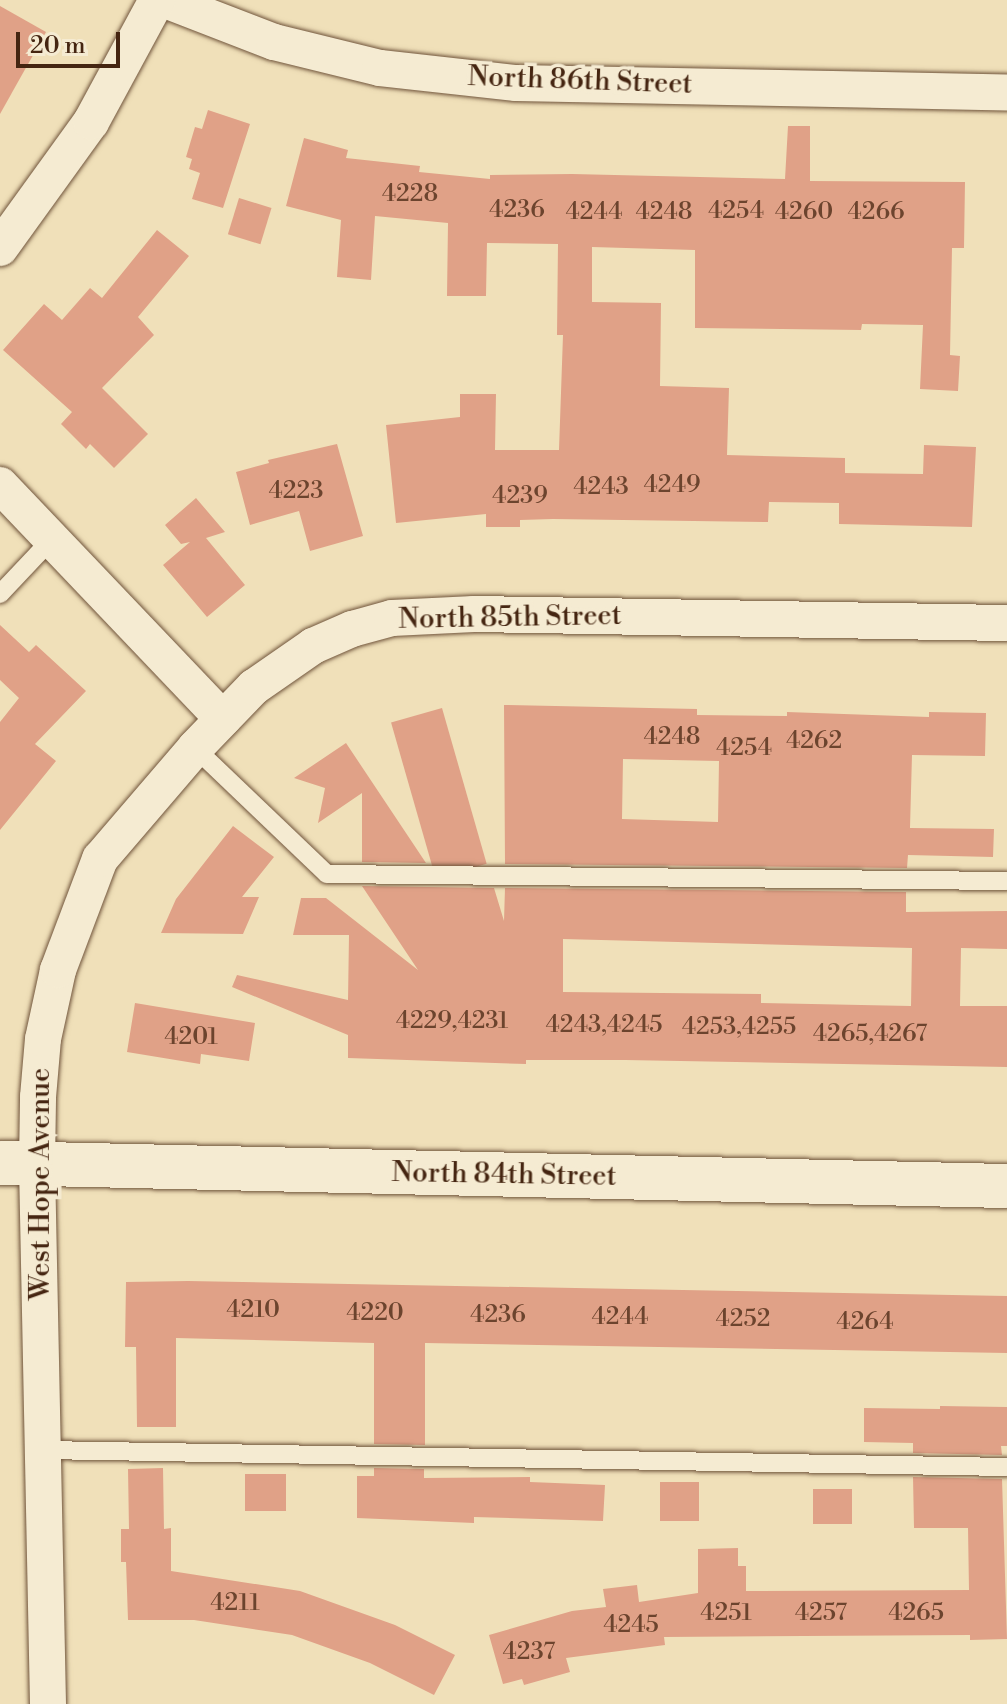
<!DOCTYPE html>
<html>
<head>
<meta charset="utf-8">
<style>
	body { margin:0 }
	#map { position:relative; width:1007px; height:1704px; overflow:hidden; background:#f0e0b9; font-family:"Libre Bodoni",serif }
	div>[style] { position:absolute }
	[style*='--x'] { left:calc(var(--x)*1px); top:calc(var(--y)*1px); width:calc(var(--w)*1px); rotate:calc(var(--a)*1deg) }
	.building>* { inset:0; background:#e0a187; transform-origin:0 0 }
	.roads { filter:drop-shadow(0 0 2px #70543b) drop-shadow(0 0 2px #70543b) }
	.lane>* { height:18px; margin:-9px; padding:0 9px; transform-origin:9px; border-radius:9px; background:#f5ebd2 }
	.street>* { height:36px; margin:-18px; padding:0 18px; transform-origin:18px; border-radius:18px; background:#f5ebd2 }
	.secondary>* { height:44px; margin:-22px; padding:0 22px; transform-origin:22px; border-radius:22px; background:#f5ebd2 }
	span { translate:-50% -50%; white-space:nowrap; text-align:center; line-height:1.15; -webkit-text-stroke:7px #f5ebd2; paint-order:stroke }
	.number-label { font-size:24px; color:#6c442e }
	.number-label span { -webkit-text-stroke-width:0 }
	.street-label { font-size:28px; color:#452511 }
	.scale { position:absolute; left:16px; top:32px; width:104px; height:36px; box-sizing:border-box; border:4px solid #452511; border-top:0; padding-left:10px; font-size:24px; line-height:28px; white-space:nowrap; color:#452511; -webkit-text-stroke:6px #f5ebd2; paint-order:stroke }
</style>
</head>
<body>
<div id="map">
	<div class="building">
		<i style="clip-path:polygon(0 6px,46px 32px,0 114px)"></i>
		<i style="clip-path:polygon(208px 110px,250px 124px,223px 208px,192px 199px,200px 173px,189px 169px,192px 159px,186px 157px,195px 127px,202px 129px)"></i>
		<i style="clip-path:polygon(788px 126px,810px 126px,810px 181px,965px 182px,964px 248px,952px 248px,950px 355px,960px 356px,958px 391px,920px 389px,923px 325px,862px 324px,861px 330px,695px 328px,695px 250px,592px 247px,592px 302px,661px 303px,660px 386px,729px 388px,727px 455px,845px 458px,845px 473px,923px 474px,924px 445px,976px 447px,972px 527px,839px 524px,839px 503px,769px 502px,768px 522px,553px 519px,520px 520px,520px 527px,486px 527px,486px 514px,396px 523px,386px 425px,460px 417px,460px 394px,496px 394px,495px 450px,559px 450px,563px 335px,557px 335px,558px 244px,487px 243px,486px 296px,447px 296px,448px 223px,375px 216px,371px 280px,337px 277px,341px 220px,286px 206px,304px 138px,348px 150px,346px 158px,420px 166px,419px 172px,490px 179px,490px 175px,572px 174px,785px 179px)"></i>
		<i style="left:239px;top:198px;width:34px;height:38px;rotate:17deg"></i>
		<i style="clip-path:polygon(157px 230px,189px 256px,138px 317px,154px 335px,102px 388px,148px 434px,114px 468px,90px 444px,86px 449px,61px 424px,72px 412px,3px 350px,44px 304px,62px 320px,90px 288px,102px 298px)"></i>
		<i style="clip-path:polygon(337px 444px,363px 536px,310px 551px,299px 511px,250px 525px,236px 472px,269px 463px,268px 460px)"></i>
		<i style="clip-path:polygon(196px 498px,225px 532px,206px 538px,245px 585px,207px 617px,163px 565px,190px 542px,181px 544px,165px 525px)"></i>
		<i style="clip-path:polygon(0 625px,29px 652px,36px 645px,86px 691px,35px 744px,56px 761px,0 830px,0 722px,19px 698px,0 680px)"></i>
		<i style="clip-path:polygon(evenodd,504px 705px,697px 709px,697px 715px,787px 716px,787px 712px,929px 717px,929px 712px,986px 713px,985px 756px,912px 755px,910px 828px,994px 829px,993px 857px,908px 855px,907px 868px,505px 864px,504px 705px,623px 759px,719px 761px,718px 822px,622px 819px,623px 759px)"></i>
		<i style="left:442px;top:708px;width:162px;height:53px;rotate:74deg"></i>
		<i style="clip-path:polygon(346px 743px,426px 863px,362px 862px,362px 793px,318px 823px,325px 788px,294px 778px)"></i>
		<i style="clip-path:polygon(233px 826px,274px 857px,242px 897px,259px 897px,243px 934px,161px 933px,176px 899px)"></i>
		<i style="clip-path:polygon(evenodd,362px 886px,494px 888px,504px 921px,505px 888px,906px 892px,906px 912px,1007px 911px,1007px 949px,961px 948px,960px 1006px,1007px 1006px,1007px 1067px,625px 1060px,526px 1060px,526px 1064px,348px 1058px,348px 1035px,232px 987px,237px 975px,348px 1000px,349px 935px,293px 935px,301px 898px,326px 898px,418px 970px,362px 886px,563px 939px,912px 948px,911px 1006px,761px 1003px,761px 994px,563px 992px,563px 939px)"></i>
		<i style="clip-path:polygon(135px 1003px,255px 1023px,249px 1061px,201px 1054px,200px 1064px,127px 1052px)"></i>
		<i style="clip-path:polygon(188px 1281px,1007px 1296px,1007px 1353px,425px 1343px,425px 1445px,374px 1444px,374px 1343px,176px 1338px,176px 1427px,137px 1427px,136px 1347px,125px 1347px,126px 1282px)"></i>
		<i style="clip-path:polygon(940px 1406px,1007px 1407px,1007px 1446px,1001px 1446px,1002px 1455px,913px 1453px,913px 1443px,864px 1442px,864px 1408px,940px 1409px)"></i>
		<i style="clip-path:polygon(163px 1468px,164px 1529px,171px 1528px,171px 1571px,300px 1591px,395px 1625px,455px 1655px,434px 1695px,370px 1663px,292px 1635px,194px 1620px,128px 1620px,126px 1562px,121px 1562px,121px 1529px,129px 1529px,128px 1469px)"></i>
		<i style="clip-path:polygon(374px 1468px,424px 1469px,424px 1478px,530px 1477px,530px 1482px,605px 1485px,603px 1521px,474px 1517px,474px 1523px,357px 1518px,357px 1476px,374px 1476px)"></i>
		<i style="left:245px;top:1474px;width:41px;height:37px"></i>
		<i style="clip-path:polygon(913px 1477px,1002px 1479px,1007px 1639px,970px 1640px,970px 1635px,664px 1637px,665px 1645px,566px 1658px,570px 1672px,524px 1685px,522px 1679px,503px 1684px,489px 1635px,572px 1611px,606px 1607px,603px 1589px,637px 1585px,639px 1602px,698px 1593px,698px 1549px,738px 1548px,738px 1566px,746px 1566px,746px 1591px,969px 1590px,968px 1528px,914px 1528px)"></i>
		<i style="left:660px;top:1482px;width:39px;height:39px"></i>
		<i style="left:852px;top:1489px;width:35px;height:39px;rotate:90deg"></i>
	</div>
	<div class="roads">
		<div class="lane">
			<i style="--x:0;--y:594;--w:73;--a:-46.7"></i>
			<i style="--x:195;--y:748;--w:182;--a:43.7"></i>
			<i style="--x:327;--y:874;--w:680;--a:0.59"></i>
			<i style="--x:43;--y:1450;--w:964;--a:1.01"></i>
		</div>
		<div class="street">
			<i style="--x:165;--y:0;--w:117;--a:21.1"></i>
			<i style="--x:274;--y:42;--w:109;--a:13.8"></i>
			<i style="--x:380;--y:68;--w:137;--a:6.3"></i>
			<i style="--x:516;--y:83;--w:491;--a:1.1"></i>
			<i style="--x:0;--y:248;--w:155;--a:-54.2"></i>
			<i style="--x:91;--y:122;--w:139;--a:-61.6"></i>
			<i style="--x:0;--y:485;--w:323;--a:46.4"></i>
			<i style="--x:48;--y:1704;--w:540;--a:-91.17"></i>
			<i style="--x:37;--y:1164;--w:67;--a:-89.1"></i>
			<i style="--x:38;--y:1097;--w:58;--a:-85.1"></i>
			<i style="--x:43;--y:1039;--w:71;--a:-77.7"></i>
			<i style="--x:58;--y:970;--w:119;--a:-69.3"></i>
			<i style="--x:100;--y:859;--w:146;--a:-49.4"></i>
			<i style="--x:195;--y:748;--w:85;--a:-46"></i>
			<i style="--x:254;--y:687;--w:72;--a:-34.8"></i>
			<i style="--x:313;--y:646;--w:43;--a:-23.6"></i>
			<i style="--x:352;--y:629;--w:41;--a:-15.4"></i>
			<i style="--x:392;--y:618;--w:82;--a:-2.8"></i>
			<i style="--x:474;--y:614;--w:533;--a:0.97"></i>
		</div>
		<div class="secondary">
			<i style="--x:0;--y:1163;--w:1007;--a:1.31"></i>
		</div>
	</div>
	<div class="number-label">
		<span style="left:410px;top:195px">4228</span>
		<span style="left:517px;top:211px">4236</span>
		<span style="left:736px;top:212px">4254</span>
		<span style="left:594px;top:213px">4244</span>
		<span style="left:664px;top:213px">4248</span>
		<span style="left:804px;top:213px">4260</span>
		<span style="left:876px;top:213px">4266</span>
		<span style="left:672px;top:486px">4249</span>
		<span style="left:601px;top:488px">4243</span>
		<span style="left:296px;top:492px">4223</span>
		<span style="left:520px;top:497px">4239</span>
		<span style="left:672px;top:738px">4248</span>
		<span style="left:814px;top:742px">4262</span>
		<span style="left:744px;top:749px">4254</span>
		<span style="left:452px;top:1022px">4229,4231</span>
		<span style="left:604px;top:1026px">4243,4245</span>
		<span style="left:739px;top:1028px">4253,4255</span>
		<span style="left:870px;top:1035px">4265,4267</span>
		<span style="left:191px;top:1038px">4201</span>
		<span style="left:253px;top:1311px">4210</span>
		<span style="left:375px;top:1314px">4220</span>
		<span style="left:498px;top:1316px">4236</span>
		<span style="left:620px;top:1318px">4244</span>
		<span style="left:743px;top:1320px">4252</span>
		<span style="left:865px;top:1323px">4264</span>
		<span style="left:235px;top:1604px">4211</span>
		<span style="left:726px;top:1614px">4251</span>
		<span style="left:821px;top:1614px">4257</span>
		<span style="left:916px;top:1614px">4265</span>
		<span style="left:631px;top:1626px">4245</span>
		<span style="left:529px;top:1653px">4237</span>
	</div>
	<div class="street-label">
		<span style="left:580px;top:81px;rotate:2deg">North 86th Street</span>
		<span style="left:510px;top:618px;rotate:-1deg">North 85th Street</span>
		<span style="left:504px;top:1175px;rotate:1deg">North 84th Street</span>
		<span style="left:41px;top:1184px;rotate:-90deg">West Hope Avenue</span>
	</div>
	<div class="scale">20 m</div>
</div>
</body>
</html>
